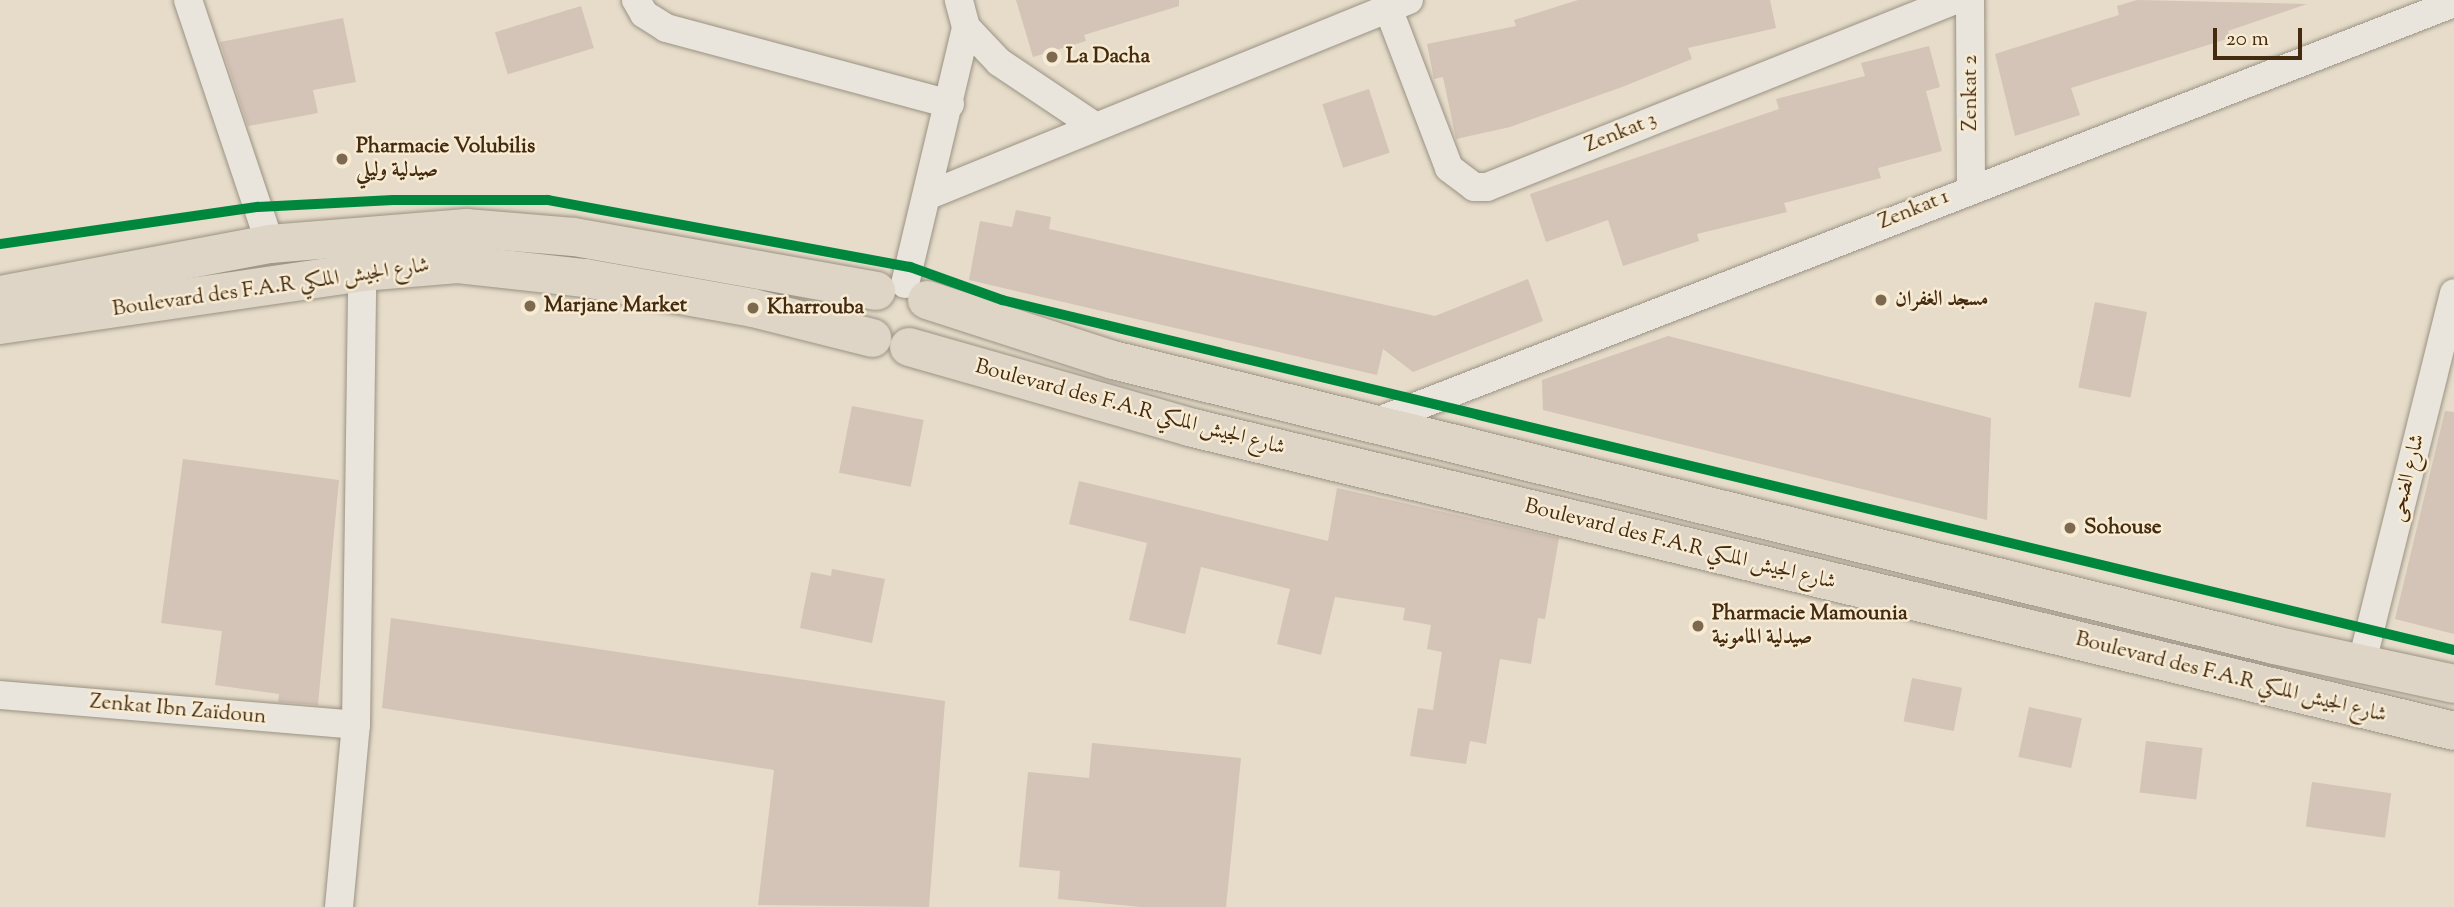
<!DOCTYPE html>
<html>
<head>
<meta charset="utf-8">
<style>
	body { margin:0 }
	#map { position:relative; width:2454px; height:907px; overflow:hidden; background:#e6dcc9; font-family:"Sorts Mill Goudy",Amiri,serif }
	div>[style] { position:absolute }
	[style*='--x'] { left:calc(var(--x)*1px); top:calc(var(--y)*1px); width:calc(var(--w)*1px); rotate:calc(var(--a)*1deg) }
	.building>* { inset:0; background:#d4c3b7; transform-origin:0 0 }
	.roads { filter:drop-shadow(0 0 2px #9b9284) drop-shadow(0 0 2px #9b9284) }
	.street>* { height:28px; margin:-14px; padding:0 14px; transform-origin:14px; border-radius:14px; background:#eae5dc }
	.primary>* { height:38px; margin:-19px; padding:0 19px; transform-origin:19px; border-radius:19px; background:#ded5c6 }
	.cycleway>* { height:10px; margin:-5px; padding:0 5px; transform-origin:5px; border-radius:5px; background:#00873e }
	.dots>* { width:19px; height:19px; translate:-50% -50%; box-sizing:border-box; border:4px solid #f7ebd3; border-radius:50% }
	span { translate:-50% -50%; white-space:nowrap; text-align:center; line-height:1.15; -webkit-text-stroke:5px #f7ebd3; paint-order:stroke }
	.poi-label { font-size:21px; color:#442a0f; font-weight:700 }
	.left { translate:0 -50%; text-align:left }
	.street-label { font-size:21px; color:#442a0f }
	.scale { position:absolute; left:2213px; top:28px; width:89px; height:32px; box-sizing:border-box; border:4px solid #442a0f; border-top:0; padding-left:9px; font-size:21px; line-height:24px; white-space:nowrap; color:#442a0f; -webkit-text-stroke:5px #f7ebd3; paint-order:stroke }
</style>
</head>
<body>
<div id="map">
	<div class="building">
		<i style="clip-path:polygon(1016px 0,1179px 0,1179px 6px,1084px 35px,1086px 41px,1033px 57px)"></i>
		<i style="clip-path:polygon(1578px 0,1770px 0,1776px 28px,1688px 48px,1692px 59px,1622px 87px,1510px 127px,1456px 139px,1443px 77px,1434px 79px,1427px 44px,1516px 26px,1514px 20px)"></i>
		<i style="clip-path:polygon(2137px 0,2307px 4px,2228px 31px,2230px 38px,2071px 88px,2080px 115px,2015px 136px,1995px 54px,2119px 15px,2117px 6px)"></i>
		<i style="left:581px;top:6px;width:44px;height:90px;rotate:73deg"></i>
		<i style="clip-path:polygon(343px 18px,356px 82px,313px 90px,318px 113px,248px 126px,220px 42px)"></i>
		<i style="clip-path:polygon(1929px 46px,1940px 87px,1926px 91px,1942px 151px,1878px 168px,1881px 178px,1784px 203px,1787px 212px,1697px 234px,1699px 241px,1623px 266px,1608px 220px,1546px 242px,1530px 194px,1779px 109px,1776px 99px,1865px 76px,1861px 63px)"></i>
		<i style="left:1369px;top:89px;width:67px;height:49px;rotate:72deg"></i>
		<i style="clip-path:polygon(1016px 210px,1051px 217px,1049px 229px,1435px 316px,1528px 279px,1543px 321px,1413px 372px,1383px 349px,1377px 375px,969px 280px,980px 221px,1012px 227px)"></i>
		<i style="left:2095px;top:302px;width:53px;height:87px;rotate:11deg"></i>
		<i style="clip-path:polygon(1668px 336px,1991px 418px,1987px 520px,1543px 410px,1542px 380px)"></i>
		<i style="left:852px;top:406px;width:73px;height:68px;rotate:11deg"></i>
		<i style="clip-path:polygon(2445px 411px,2454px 412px,2454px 634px,2395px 619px)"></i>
		<i style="clip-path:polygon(183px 459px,339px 480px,318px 705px,278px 702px,279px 694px,215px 685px,222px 631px,161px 623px)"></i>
		<i style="clip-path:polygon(1079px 481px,1328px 541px,1337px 488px,1559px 538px,1545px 619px,1538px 618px,1531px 664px,1500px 659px,1486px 744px,1470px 741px,1466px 764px,1410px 756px,1418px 708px,1433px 710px,1442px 652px,1427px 649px,1431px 625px,1403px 620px,1405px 608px,1335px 597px,1321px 655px,1277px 644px,1290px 589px,1201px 567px,1185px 634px,1129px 620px,1147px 543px,1069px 524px)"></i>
		<i style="clip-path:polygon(832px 569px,885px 579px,872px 643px,800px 628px,811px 572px,831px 576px)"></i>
		<i style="clip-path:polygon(391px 618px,945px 701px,929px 907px,758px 905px,774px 770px,382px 708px)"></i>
		<i style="left:1912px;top:678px;width:51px;height:44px;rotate:11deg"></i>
		<i style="left:2029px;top:707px;width:54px;height:51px;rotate:12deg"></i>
		<i style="left:2146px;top:741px;width:57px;height:52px;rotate:7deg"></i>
		<i style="clip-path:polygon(1092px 743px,1241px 758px,1226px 907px,1141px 907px,1058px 899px,1060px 871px,1019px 867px,1028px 772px,1089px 778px)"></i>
		<i style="left:2312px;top:782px;width:80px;height:45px;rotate:8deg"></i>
	</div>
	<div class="roads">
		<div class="street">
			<i style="--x:188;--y:0;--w:257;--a:71.4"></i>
			<i style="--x:636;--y:0;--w:16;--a:60"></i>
			<i style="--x:644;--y:14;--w:26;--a:32"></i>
			<i style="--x:666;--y:28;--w:294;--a:15"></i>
			<i style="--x:1970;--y:0;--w:187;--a:89.7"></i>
			<i style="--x:1388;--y:8;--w:171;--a:69.1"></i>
			<i style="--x:1449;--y:168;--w:31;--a:37"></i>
			<i style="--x:1474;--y:187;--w:13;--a:0"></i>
			<i style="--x:1487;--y:187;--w:504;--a:-21.78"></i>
			<i style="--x:966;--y:27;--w:48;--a:46.7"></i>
			<i style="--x:999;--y:62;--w:113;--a:33.8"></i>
			<i style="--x:929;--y:195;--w:518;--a:-22.11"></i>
			<i style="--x:905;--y:284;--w:264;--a:-76.6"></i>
			<i style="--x:966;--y:27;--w:28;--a:-105"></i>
			<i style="--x:1376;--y:422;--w:1157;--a:-21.24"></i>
			<i style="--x:2362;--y:662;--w:380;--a:-76"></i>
			<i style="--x:0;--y:695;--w:357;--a:4.8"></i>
			<i style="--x:339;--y:907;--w:183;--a:-84.7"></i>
			<i style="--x:356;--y:725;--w:453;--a:-89.2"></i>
		</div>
		<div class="primary">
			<i style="--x:0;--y:295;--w:275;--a:-10.7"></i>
			<i style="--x:270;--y:244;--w:197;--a:-4.7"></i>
			<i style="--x:466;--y:228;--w:108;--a:4.8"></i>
			<i style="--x:574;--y:237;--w:307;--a:10.1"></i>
			<i style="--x:927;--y:300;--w:195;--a:17.9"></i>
			<i style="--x:1113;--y:360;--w:1195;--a:13.79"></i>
			<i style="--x:2274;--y:645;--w:184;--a:12.2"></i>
			<i style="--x:0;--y:325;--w:366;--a:-8.3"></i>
			<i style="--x:362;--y:272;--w:96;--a:-4.8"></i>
			<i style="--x:458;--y:264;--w:128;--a:6.3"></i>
			<i style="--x:585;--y:278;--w:171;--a:10.1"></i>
			<i style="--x:753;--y:308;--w:123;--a:14.1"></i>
			<i style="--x:909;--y:347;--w:291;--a:15.9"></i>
			<i style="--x:1189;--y:427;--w:1301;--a:13.51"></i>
		</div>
	</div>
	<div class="cycleway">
		<i style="--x:0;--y:244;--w:261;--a:-8.2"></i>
		<i style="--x:258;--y:207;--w:135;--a:-3"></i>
		<i style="--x:393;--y:200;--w:155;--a:0"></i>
		<i style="--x:548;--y:200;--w:368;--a:10.5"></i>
		<i style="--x:910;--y:267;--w:98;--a:19.7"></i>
		<i style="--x:1002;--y:300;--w:1494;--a:13.55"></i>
	</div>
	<div class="dots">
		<i style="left:1052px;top:57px;background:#7d6850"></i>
		<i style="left:342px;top:159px;background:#7d6850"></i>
		<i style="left:1881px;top:300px;background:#7d6850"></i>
		<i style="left:530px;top:306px;background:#7d6850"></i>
		<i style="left:753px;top:308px;background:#7d6850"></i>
		<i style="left:2070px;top:528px;background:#7d6850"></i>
		<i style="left:1698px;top:626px;background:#7d6850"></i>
	</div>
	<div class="poi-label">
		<span class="left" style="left:1066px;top:57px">La Dacha</span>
		<span class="left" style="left:356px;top:159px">Pharmacie Volubilis<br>صيدلية وليلي</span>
		<span class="left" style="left:1895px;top:300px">مسجد الغفران</span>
		<span class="left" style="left:544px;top:306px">Marjane Market</span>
		<span class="left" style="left:767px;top:308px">Kharrouba</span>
		<span class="left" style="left:2084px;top:528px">Sohouse</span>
		<span class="left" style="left:1712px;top:626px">Pharmacie Mamounia<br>صيدلية المامونية</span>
	</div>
	<div class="street-label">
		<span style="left:1971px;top:93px;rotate:-90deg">Zenkat 2</span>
		<span style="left:1621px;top:133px;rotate:-22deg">Zenkat 3</span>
		<span style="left:1914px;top:210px;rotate:-22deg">Zenkat 1</span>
		<span style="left:271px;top:288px;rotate:-8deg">Boulevard des F.A.R شارع الجيش الملكي</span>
		<span style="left:1130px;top:408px;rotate:15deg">Boulevard des F.A.R شارع الجيش الملكي</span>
		<span style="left:2408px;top:478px;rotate:-76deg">شارع الضحى</span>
		<span style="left:1680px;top:545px;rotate:14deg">Boulevard des F.A.R شارع الجيش الملكي</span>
		<span style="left:2231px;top:678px;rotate:14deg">Boulevard des F.A.R شارع الجيش الملكي</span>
		<span style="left:178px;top:710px;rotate:5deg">Zenkat Ibn Zaïdoun</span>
	</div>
	<div class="scale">20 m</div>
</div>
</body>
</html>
